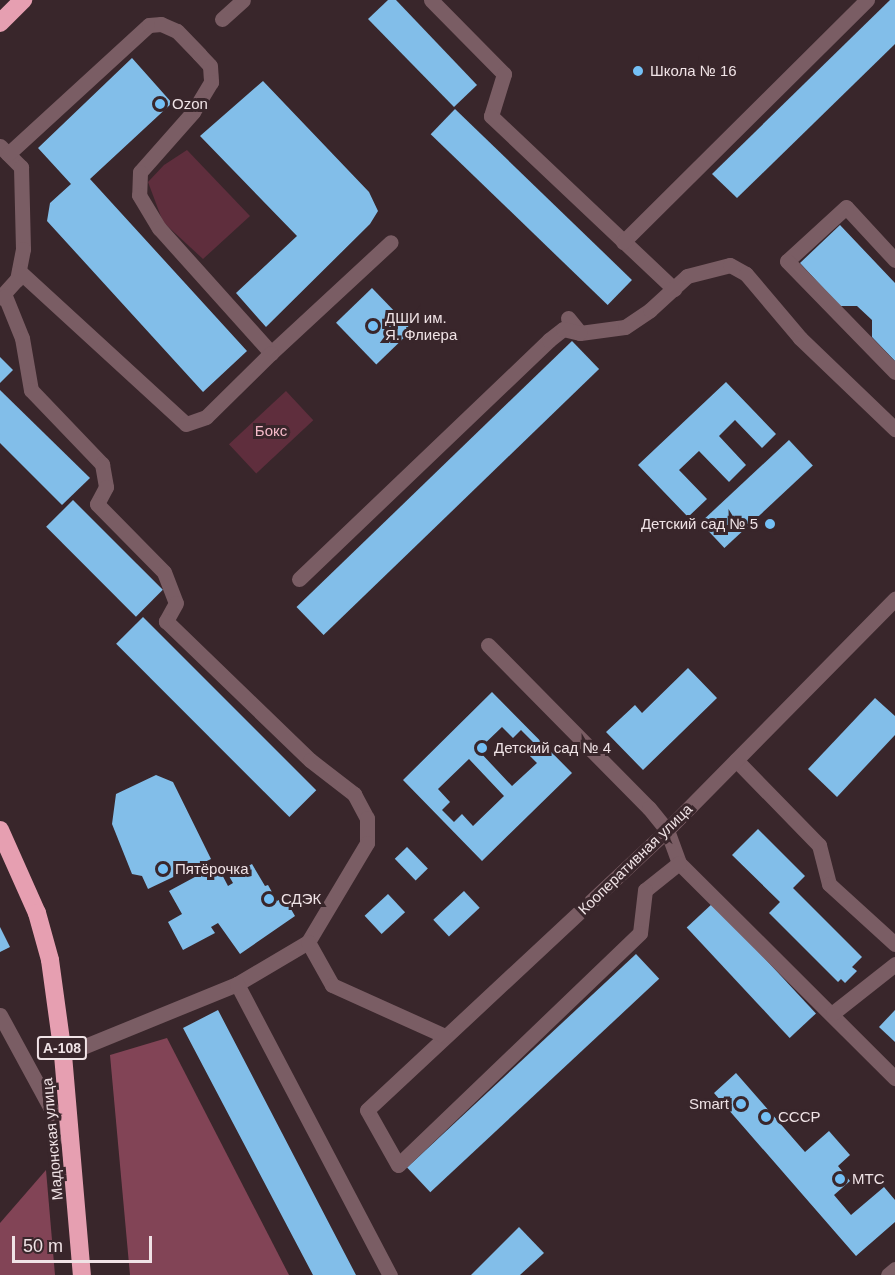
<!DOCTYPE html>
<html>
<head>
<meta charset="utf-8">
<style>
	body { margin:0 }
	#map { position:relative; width:895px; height:1275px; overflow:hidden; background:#39262b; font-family:Helvetica,sans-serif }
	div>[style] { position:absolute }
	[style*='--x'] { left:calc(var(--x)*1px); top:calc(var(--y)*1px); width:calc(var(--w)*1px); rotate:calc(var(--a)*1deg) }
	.green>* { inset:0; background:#5f2e3d; transform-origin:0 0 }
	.forest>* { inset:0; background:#824456 }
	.building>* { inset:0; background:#82bee9; transform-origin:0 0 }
	.minor>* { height:15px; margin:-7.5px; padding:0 7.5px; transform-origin:7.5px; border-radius:7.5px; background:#7a5d64 }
	.highway>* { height:18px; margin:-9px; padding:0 9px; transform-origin:9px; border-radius:9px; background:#e69fb1 }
	.dots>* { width:16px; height:16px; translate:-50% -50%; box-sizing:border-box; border:3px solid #39262b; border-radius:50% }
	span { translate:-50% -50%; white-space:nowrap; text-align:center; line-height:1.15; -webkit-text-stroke:6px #39262b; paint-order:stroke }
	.shield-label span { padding:2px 4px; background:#39262b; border:2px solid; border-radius:4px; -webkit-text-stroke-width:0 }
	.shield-label { font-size:14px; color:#f0e3e6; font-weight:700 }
	.poi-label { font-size:15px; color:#f0e3e6 }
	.left { translate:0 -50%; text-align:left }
	.right { translate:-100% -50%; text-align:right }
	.park-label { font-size:15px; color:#f5bac9 }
	.street-label { font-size:15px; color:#f0e3e6 }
	.scale { position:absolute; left:12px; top:1236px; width:140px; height:27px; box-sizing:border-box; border:3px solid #f0e3e6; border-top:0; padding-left:8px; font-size:18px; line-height:21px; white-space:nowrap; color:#f0e3e6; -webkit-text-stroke:4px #39262b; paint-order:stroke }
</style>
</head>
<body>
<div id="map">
	<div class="green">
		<i style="clip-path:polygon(187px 150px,250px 216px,203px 259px,163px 222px,148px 182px,164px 165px)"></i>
		<i style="left:286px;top:391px;width:40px;height:78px;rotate:47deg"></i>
	</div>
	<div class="forest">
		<i style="clip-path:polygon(167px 1038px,289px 1275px,130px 1275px,110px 1055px)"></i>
		<i style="clip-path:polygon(46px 1170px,55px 1275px,0 1275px,0 1223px)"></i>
	</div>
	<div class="building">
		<i style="clip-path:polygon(388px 0,396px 0,477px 85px,454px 107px,368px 19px)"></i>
		<i style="clip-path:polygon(890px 0,895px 0,895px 44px,737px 198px,712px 174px)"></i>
		<i style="clip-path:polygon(132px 58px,172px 103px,90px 179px,247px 351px,203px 392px,47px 221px,50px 203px,71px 184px,38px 148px)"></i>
		<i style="clip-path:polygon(263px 81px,369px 192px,378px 211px,370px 224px,266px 327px,236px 293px,297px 236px,200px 136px)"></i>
		<i style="left:455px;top:109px;width:246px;height:35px;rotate:44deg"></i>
		<i style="clip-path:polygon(840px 225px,895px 283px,895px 361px,872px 337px,872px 320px,857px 306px,840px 306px,800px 263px)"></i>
		<i style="left:372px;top:288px;width:58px;height:50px;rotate:46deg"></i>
		<i style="left:572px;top:341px;width:39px;height:383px;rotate:46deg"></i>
		<i style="clip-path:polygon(0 357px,13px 370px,0 383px)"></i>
		<i style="clip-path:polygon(726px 382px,776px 434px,762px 448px,735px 420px,719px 436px,746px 465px,729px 482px,699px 451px,679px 470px,707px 499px,688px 517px,638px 465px)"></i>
		<i style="clip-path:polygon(0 390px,90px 478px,62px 505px,0 443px)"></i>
		<i style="left:789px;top:440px;width:35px;height:121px;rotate:47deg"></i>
		<i style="left:73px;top:500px;width:127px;height:38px;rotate:45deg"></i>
		<i style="left:143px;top:617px;width:245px;height:38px;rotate:45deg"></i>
		<i style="clip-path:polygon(688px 668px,717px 698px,643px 770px,606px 732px,635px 705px,642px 713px)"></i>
		<i style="clip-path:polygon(evenodd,492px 692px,572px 773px,482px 861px,403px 780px,492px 692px,502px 727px,513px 738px,521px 730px,533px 742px,524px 750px,537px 763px,512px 786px,478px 750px,502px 727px,492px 692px,469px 759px,504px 796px,473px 826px,462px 814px,454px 822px,442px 810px,450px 802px,438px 789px,469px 759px)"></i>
		<i style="clip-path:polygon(875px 698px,895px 716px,895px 735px,837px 797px,808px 769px)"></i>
		<i style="clip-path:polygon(156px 775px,173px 782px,211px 859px,148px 889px,142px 876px,132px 874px,112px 824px,116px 794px)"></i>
		<i style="clip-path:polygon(758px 829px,805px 876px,793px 888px,862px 957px,852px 967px,857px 971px,845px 983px,841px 979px,838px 982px,769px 913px,780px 902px,732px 855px)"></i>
		<i style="left:407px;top:847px;width:30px;height:17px;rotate:46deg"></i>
		<i style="clip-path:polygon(252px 864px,265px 886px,268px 885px,277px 901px,284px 897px,295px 916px,240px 954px,218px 923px,211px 927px,215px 933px,183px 950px,168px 922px,182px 914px,169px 891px,217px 865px,228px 886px,233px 883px,229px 876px)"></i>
		<i style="left:464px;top:891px;width:23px;height:42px;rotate:47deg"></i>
		<i style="left:388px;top:894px;width:25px;height:32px;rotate:47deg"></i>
		<i style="left:713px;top:903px;width:151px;height:36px;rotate:47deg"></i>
		<i style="clip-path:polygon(0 927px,10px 947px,0 952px)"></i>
		<i style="left:636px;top:954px;width:34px;height:313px;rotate:47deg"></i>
		<i style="clip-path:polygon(218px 1010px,333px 1231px,356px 1275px,313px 1275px,183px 1028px)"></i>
		<i style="clip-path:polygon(895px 1010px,895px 1042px,879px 1027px)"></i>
		<i style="clip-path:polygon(736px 1073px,805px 1152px,829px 1131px,850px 1155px,838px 1166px,850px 1181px,834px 1195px,851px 1215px,884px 1187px,895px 1200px,895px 1222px,856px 1256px,714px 1093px)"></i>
		<i style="clip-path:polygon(519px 1227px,544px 1253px,520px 1275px,471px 1275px)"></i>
	</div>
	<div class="minor">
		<i style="--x:431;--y:0;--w:104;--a:45.4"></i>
		<i style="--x:504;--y:74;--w:44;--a:107.2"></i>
		<i style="--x:491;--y:116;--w:252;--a:43.4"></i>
		<i style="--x:222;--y:19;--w:28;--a:-42"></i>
		<i style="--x:0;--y:146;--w:30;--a:45"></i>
		<i style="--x:21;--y:167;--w:82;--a:88.6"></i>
		<i style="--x:23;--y:249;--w:31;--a:101"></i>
		<i style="--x:17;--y:279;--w:25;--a:132"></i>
		<i style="--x:8;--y:154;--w:191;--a:-42.5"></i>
		<i style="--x:149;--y:25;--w:12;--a:-5"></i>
		<i style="--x:161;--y:24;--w:17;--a:24"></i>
		<i style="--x:177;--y:31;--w:32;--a:46"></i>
		<i style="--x:199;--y:54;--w:16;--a:47"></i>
		<i style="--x:210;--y:66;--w:16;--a:86"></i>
		<i style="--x:211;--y:82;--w:35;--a:121"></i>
		<i style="--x:193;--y:112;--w:80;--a:131.5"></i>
		<i style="--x:140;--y:172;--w:23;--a:92"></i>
		<i style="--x:139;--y:195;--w:39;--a:59"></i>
		<i style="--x:159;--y:228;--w:168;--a:48.1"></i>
		<i style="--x:271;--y:353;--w:163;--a:-42.8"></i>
		<i style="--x:623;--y:242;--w:344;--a:-44.8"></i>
		<i style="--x:895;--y:260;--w:72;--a:-132.8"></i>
		<i style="--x:846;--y:207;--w:80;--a:137.5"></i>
		<i style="--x:787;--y:261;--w:155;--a:45.8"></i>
		<i style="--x:19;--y:271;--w:226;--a:42.5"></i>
		<i style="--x:186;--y:424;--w:21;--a:-19"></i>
		<i style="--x:206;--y:417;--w:91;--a:-44.6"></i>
		<i style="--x:5;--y:296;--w:45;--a:68"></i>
		<i style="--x:22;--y:338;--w:53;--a:80.2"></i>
		<i style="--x:31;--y:390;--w:103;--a:46.2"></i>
		<i style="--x:102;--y:464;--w:23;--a:80"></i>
		<i style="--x:106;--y:487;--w:19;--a:118"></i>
		<i style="--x:97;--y:504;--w:95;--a:45.4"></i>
		<i style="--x:164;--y:572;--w:33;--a:69"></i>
		<i style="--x:176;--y:603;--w:21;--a:119"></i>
		<i style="--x:166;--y:621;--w:200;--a:44"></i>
		<i style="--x:310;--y:760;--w:56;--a:37.7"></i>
		<i style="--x:354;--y:794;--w:27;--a:62"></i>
		<i style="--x:367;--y:818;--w:25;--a:90"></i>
		<i style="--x:367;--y:843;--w:115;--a:120.8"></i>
		<i style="--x:308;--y:942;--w:82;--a:149.4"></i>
		<i style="--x:568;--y:318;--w:19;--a:51"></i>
		<i style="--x:580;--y:333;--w:45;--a:-7.6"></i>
		<i style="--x:625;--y:327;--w:30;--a:-34"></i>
		<i style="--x:650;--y:310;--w:50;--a:-42.6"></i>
		<i style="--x:687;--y:276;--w:44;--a:-14.3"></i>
		<i style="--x:730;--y:265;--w:18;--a:29"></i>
		<i style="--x:746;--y:274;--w:84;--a:49.8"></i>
		<i style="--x:800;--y:338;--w:132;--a:43.8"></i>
		<i style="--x:299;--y:579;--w:346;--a:-43.7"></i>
		<i style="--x:549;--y:340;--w:18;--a:-38"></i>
		<i style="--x:563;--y:329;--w:17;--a:13"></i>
		<i style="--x:488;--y:645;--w:229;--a:45.4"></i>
		<i style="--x:649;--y:808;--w:28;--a:51"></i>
		<i style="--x:667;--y:830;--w:35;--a:70"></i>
		<i style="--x:679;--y:863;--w:305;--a:44.9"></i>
		<i style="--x:736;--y:760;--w:119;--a:45.7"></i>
		<i style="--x:819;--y:845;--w:40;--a:75.6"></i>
		<i style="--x:829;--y:884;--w:89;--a:42.3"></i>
		<i style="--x:679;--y:863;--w:43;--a:141.5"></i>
		<i style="--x:645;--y:890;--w:43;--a:96.6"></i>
		<i style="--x:640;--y:933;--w:335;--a:136.2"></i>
		<i style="--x:398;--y:1165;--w:63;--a:-119.4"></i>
		<i style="--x:367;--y:1110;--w:410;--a:-43"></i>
		<i style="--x:667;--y:830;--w:325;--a:-45.4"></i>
		<i style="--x:308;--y:942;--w:49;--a:60.8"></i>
		<i style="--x:332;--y:985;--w:124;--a:24.3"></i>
		<i style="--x:833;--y:1013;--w:79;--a:-38.3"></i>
		<i style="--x:0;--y:1015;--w:145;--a:61.5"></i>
		<i style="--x:63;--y:1055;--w:188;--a:-22.2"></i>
		<i style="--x:237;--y:984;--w:329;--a:62.3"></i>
		<i style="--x:888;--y:1275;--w:9;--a:-41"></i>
	</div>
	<div class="highway">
		<i style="--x:0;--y:23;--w:33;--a:-45"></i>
		<i style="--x:0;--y:830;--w:91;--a:66"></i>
		<i style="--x:37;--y:913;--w:49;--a:74.5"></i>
		<i style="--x:50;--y:960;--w:96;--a:82.2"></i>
		<i style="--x:63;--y:1055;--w:221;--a:85.1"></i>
	</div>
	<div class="dots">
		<i style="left:638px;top:71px;background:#74c0f6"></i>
		<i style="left:160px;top:104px;background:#74c0f6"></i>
		<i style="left:373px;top:326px;background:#74c0f6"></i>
		<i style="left:770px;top:524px;background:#74c0f6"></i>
		<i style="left:482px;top:748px;background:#74c0f6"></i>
		<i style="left:163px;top:869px;background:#74c0f6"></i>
		<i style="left:269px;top:899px;background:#74c0f6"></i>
		<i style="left:741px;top:1104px;background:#74c0f6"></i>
		<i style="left:766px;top:1117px;background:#74c0f6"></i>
		<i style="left:840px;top:1179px;background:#74c0f6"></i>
	</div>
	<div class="shield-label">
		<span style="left:62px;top:1048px">А-108</span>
	</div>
	<div class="poi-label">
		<span class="left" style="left:650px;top:71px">Школа № 16</span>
		<span class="left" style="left:172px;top:104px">Ozon</span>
		<span class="left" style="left:385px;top:326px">ДШИ им.<br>Я. Флиера</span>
		<span class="right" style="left:758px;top:524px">Детский сад № 5</span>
		<span class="left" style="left:494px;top:748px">Детский сад № 4</span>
		<span class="left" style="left:175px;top:869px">Пятёрочка</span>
		<span class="left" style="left:281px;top:899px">СДЭК</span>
		<span class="right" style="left:729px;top:1104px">Smart</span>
		<span class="left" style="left:778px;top:1117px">СССР</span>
		<span class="left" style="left:852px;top:1179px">МТС</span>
	</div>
	<div class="park-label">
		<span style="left:271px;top:431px">Бокс</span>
	</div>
	<div class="street-label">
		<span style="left:635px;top:859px;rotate:-44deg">Кооперативная улица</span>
		<span style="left:52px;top:1139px;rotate:-95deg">Мадонская улица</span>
	</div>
	<div class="scale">50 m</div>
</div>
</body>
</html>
